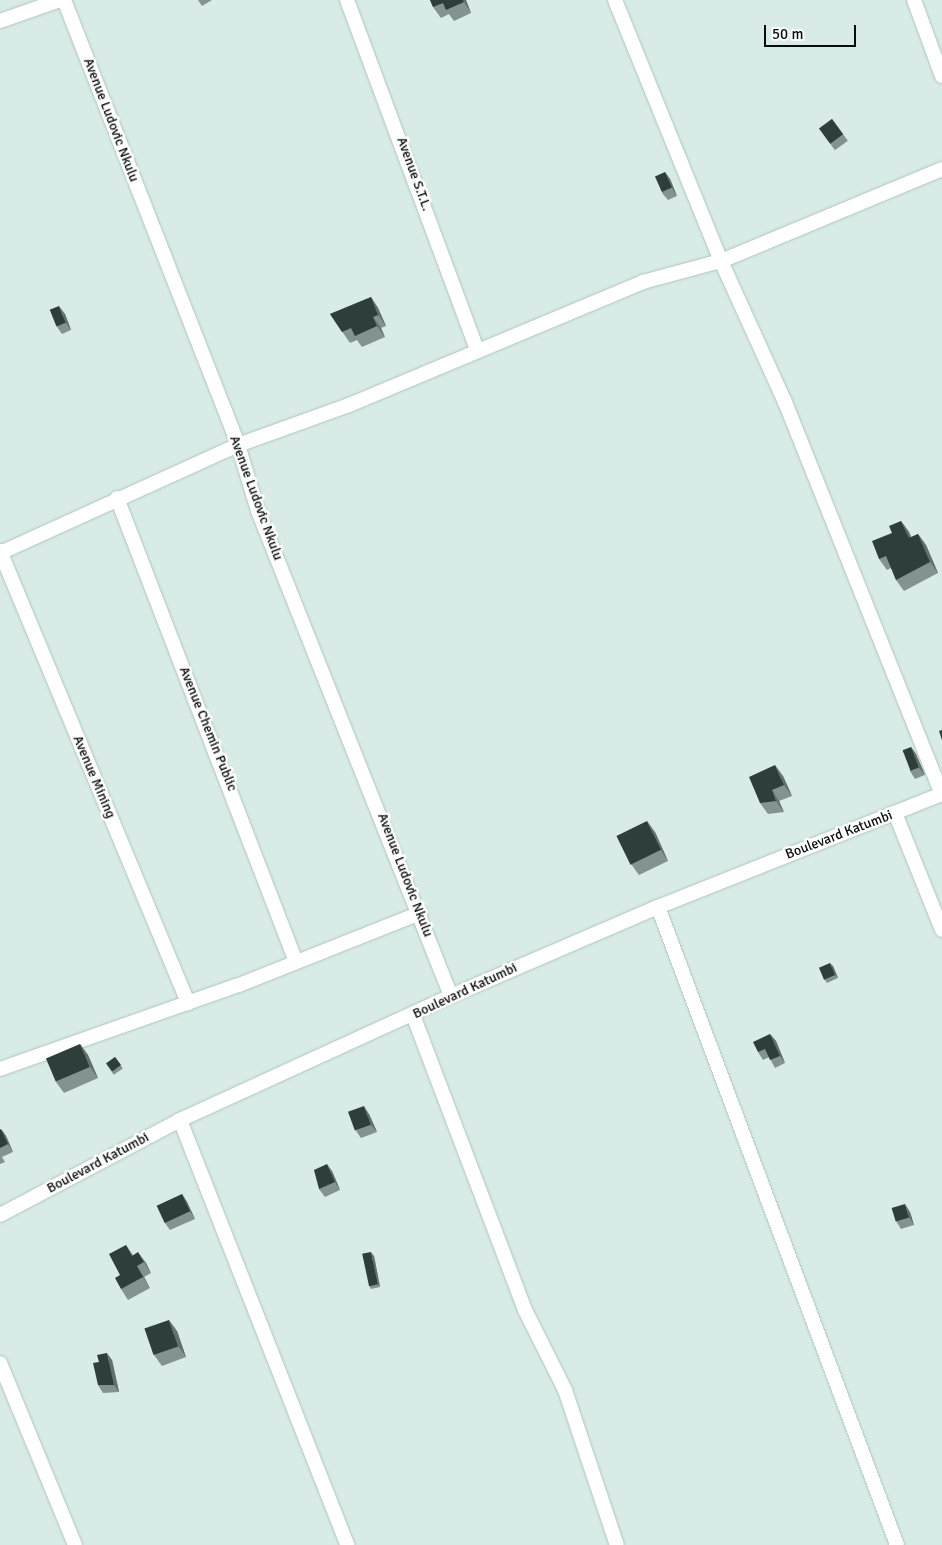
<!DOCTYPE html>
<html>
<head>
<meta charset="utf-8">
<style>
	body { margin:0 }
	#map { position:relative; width:942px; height:1545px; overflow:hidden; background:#d8ebe6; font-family:Signika,sans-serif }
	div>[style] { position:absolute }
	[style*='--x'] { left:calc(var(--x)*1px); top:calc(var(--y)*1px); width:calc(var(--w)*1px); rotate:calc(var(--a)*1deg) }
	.roads { filter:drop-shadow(0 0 1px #b0c3be) drop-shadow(0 0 1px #b0c3be) }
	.minor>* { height:14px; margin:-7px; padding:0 7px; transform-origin:7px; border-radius:7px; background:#fff }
	.wall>* { inset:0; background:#839490; transform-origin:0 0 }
	.shaded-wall>* { inset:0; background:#61726e }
	.building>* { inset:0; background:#2e3e3a; transform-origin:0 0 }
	span { translate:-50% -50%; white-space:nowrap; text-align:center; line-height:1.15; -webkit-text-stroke:5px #fff; paint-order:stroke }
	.street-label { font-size:14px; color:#070d0c }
	.scale { position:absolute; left:764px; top:25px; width:92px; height:22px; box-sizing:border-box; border:2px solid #070d0c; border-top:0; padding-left:6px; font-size:15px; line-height:18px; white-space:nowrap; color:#070d0c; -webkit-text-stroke:4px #fff; paint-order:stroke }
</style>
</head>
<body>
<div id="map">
	<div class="roads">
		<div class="minor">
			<i style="--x:64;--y:0;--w:478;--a:68.6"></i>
			<i style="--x:238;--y:445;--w:69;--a:73.1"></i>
			<i style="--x:258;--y:511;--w:522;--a:68.3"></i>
			<i style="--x:347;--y:0;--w:373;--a:69.6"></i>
			<i style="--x:615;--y:0;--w:282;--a:67.9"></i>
			<i style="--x:721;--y:261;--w:155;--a:65.6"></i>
			<i style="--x:785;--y:402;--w:423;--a:68.2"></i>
			<i style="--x:914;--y:0;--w:81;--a:69.8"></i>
			<i style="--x:0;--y:21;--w:64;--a:-19.3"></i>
			<i style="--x:117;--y:498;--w:496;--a:68.9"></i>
			<i style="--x:0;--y:551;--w:490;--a:67.4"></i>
			<i style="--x:0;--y:553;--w:261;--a:-24.4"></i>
			<i style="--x:238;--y:445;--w:118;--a:-19.8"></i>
			<i style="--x:349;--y:405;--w:319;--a:-22.7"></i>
			<i style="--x:643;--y:282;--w:81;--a:-15.1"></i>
			<i style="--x:721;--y:261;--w:239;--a:-22.6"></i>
			<i style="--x:895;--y:813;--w:126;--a:68.1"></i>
			<i style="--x:658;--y:907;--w:681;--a:69.46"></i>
			<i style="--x:413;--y:1015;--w:316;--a:69.2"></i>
			<i style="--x:525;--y:1310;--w:89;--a:63.4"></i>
			<i style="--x:565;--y:1390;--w:163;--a:71.5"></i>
			<i style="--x:0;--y:1069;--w:253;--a:-19.4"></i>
			<i style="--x:239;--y:985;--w:195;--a:-21.7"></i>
			<i style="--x:180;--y:1120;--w:457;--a:68.5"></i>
			<i style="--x:0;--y:1215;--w:204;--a:-27.8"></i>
			<i style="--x:180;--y:1120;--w:298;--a:-24.6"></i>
			<i style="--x:451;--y:996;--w:225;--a:-23.3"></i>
			<i style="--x:658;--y:907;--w:306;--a:-21.7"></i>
			<i style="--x:0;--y:1363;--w:197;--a:67.6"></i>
		</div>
	</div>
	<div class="wall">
		<i style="clip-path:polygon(198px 0,212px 0,202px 6px)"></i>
		<i style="clip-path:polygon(430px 0,466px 0,471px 13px,454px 21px,449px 14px,441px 18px,433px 7px)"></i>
		<i style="left:832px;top:119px;width:27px;height:16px;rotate:54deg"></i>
		<i style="clip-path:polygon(665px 172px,670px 179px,677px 196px,668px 200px,662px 193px)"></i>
		<i style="clip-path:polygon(371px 297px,378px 308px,386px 326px,381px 328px,385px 337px,362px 347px,357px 340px,350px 343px,330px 314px)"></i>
		<i style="clip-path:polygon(65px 314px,71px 330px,62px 334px,57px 327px)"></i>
		<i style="clip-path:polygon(901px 521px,909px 532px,911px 537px,918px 534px,926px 545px,938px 573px,904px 591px,896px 580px,891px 568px,887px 570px,879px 559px,892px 533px)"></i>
		<i style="clip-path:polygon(911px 747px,916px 754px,925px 775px,915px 779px,910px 771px)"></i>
		<i style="clip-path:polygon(783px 776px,792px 796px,779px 801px,784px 812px,768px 814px,760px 803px)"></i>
		<i style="clip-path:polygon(655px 832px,668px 861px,639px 875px,631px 864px)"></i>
		<i style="clip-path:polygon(833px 966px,838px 978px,827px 983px,824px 979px)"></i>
		<i style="clip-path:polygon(770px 1034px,776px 1041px,785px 1063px,775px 1068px,769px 1057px,763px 1060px,758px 1052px)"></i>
		<i style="clip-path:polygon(80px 1044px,88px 1055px,98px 1078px,64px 1093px,56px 1082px)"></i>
		<i style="left:115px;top:1057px;width:14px;height:11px;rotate:56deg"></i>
		<i style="clip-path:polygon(369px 1114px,377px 1132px,361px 1138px,356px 1131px)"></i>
		<i style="clip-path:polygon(1px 1129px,6px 1136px,13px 1152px,2px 1157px,5px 1162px,0 1164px,0 1130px)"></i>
		<i style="clip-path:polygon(332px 1171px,340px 1190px,325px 1197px,319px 1189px)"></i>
		<i style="clip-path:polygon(182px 1194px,187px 1202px,195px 1219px,170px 1230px,165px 1223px)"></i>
		<i style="clip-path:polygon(910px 1212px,914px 1225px,901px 1229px,896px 1221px)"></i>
		<i style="clip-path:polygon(126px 1245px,133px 1255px,146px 1263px,151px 1273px,144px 1277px,150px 1288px,128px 1300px,121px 1289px,120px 1275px)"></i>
		<i style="clip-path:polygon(374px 1256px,380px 1287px,371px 1289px,369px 1285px)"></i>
		<i style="clip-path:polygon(177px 1331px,186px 1357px,162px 1366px,154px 1355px)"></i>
		<i style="clip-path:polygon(112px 1360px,119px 1392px,103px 1393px,98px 1385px,99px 1362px)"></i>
	</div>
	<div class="shaded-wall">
		<i style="clip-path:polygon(463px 0,466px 0,471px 13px,464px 2px)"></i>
		<i style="clip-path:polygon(665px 172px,670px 179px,677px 196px,672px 188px)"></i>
		<i style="clip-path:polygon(371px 297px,378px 308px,386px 326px,378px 315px)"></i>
		<i style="clip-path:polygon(59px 306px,65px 314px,71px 330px,66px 323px)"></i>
		<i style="clip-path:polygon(373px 317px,381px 328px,385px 337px,377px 326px)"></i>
		<i style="clip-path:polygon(901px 521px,909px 532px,916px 549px,909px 538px)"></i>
		<i style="clip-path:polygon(918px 534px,926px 545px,938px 573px,930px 562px)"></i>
		<i style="clip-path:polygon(911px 747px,916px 754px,925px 775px,919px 768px)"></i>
		<i style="clip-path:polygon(775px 765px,783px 776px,792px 796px,784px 785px)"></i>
		<i style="clip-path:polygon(772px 790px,779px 801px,784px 812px,776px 801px)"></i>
		<i style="clip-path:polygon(647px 821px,655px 832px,668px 861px,661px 850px)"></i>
		<i style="clip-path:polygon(830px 963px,833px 966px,838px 978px,835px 975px)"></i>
		<i style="clip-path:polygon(770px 1034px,776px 1041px,785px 1063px,780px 1056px)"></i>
		<i style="clip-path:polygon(80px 1044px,88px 1055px,98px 1078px,90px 1067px)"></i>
		<i style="clip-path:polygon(364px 1106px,369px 1114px,377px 1132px,371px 1125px)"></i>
		<i style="clip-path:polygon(1px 1129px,6px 1136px,13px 1152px,8px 1144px)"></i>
		<i style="clip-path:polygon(327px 1164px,332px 1171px,340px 1190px,335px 1182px)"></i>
		<i style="clip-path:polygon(182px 1194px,187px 1202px,195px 1219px,190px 1211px)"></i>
		<i style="clip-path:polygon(905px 1204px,910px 1212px,914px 1225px,909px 1217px)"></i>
		<i style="clip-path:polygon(138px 1252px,146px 1263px,151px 1273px,144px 1262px)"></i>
		<i style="clip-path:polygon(371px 1252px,374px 1256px,380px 1287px,378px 1284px)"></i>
		<i style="clip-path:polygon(137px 1266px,144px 1277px,150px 1288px,143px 1277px)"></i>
		<i style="clip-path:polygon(169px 1320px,177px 1331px,186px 1357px,178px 1346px)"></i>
		<i style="clip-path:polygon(107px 1353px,112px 1360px,119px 1392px,114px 1385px)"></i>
	</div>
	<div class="building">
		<i style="clip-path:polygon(430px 0,463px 0,464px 2px,446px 10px,443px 3px,433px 7px)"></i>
		<i style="left:832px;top:119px;width:19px;height:16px;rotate:54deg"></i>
		<i style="left:665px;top:172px;width:17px;height:11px;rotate:66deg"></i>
		<i style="clip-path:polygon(371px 297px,378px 315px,373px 317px,377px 326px,355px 336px,351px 328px,342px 332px,330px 314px)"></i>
		<i style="left:59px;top:306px;width:18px;height:10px;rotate:68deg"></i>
		<i style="clip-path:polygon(901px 521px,909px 538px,918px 534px,930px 562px,896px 580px,886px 556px,879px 559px,872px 541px,892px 533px,889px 526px)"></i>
		<i style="clip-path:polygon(942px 730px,942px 740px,939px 731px)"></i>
		<i style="left:911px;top:747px;width:22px;height:9px;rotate:69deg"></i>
		<i style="clip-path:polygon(775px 765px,784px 785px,772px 790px,776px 801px,760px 803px,749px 777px)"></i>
		<i style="left:647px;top:821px;width:32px;height:34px;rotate:64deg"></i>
		<i style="left:830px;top:963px;width:13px;height:12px;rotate:67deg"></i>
		<i style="clip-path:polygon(770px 1034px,780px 1056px,770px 1060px,765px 1049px,758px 1052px,753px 1042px)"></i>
		<i style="left:80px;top:1044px;width:25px;height:37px;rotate:67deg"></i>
		<i style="left:115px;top:1057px;width:10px;height:11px;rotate:53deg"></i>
		<i style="left:364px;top:1106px;width:20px;height:17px;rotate:70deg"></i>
		<i style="clip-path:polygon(1px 1129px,8px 1144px,0 1148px,0 1130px)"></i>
		<i style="clip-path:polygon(327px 1164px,335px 1182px,319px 1189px,314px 1170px)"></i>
		<i style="left:182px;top:1194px;width:19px;height:28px;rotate:65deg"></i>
		<i style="left:905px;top:1204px;width:14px;height:14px;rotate:73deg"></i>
		<i style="clip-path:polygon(126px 1245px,132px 1256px,138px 1252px,144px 1262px,137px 1266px,143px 1277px,121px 1289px,115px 1278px,120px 1275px,109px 1254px)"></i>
		<i style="left:371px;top:1252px;width:33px;height:9px;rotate:78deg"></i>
		<i style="left:169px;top:1320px;width:28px;height:26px;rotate:71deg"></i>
		<i style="clip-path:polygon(107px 1353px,114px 1385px,98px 1385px,93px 1363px,99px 1362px,97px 1355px)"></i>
	</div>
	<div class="street-label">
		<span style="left:111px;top:120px;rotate:69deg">Avenue Ludovic Nkulu</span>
		<span style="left:414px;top:174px;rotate:70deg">Avenue S.T.L.</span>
		<span style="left:256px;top:498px;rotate:70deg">Avenue Ludovic Nkulu</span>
		<span style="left:208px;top:729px;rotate:68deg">Avenue Chemin Public</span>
		<span style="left:94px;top:777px;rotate:67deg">Avenue Mining</span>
		<span style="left:839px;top:835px;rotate:-21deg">Boulevard Katumbi</span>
		<span style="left:405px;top:875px;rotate:69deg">Avenue Ludovic Nkulu</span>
		<span style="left:465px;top:991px;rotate:-25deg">Boulevard Katumbi</span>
		<span style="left:98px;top:1163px;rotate:-28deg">Boulevard Katumbi</span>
	</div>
	<div class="scale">50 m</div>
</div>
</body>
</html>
